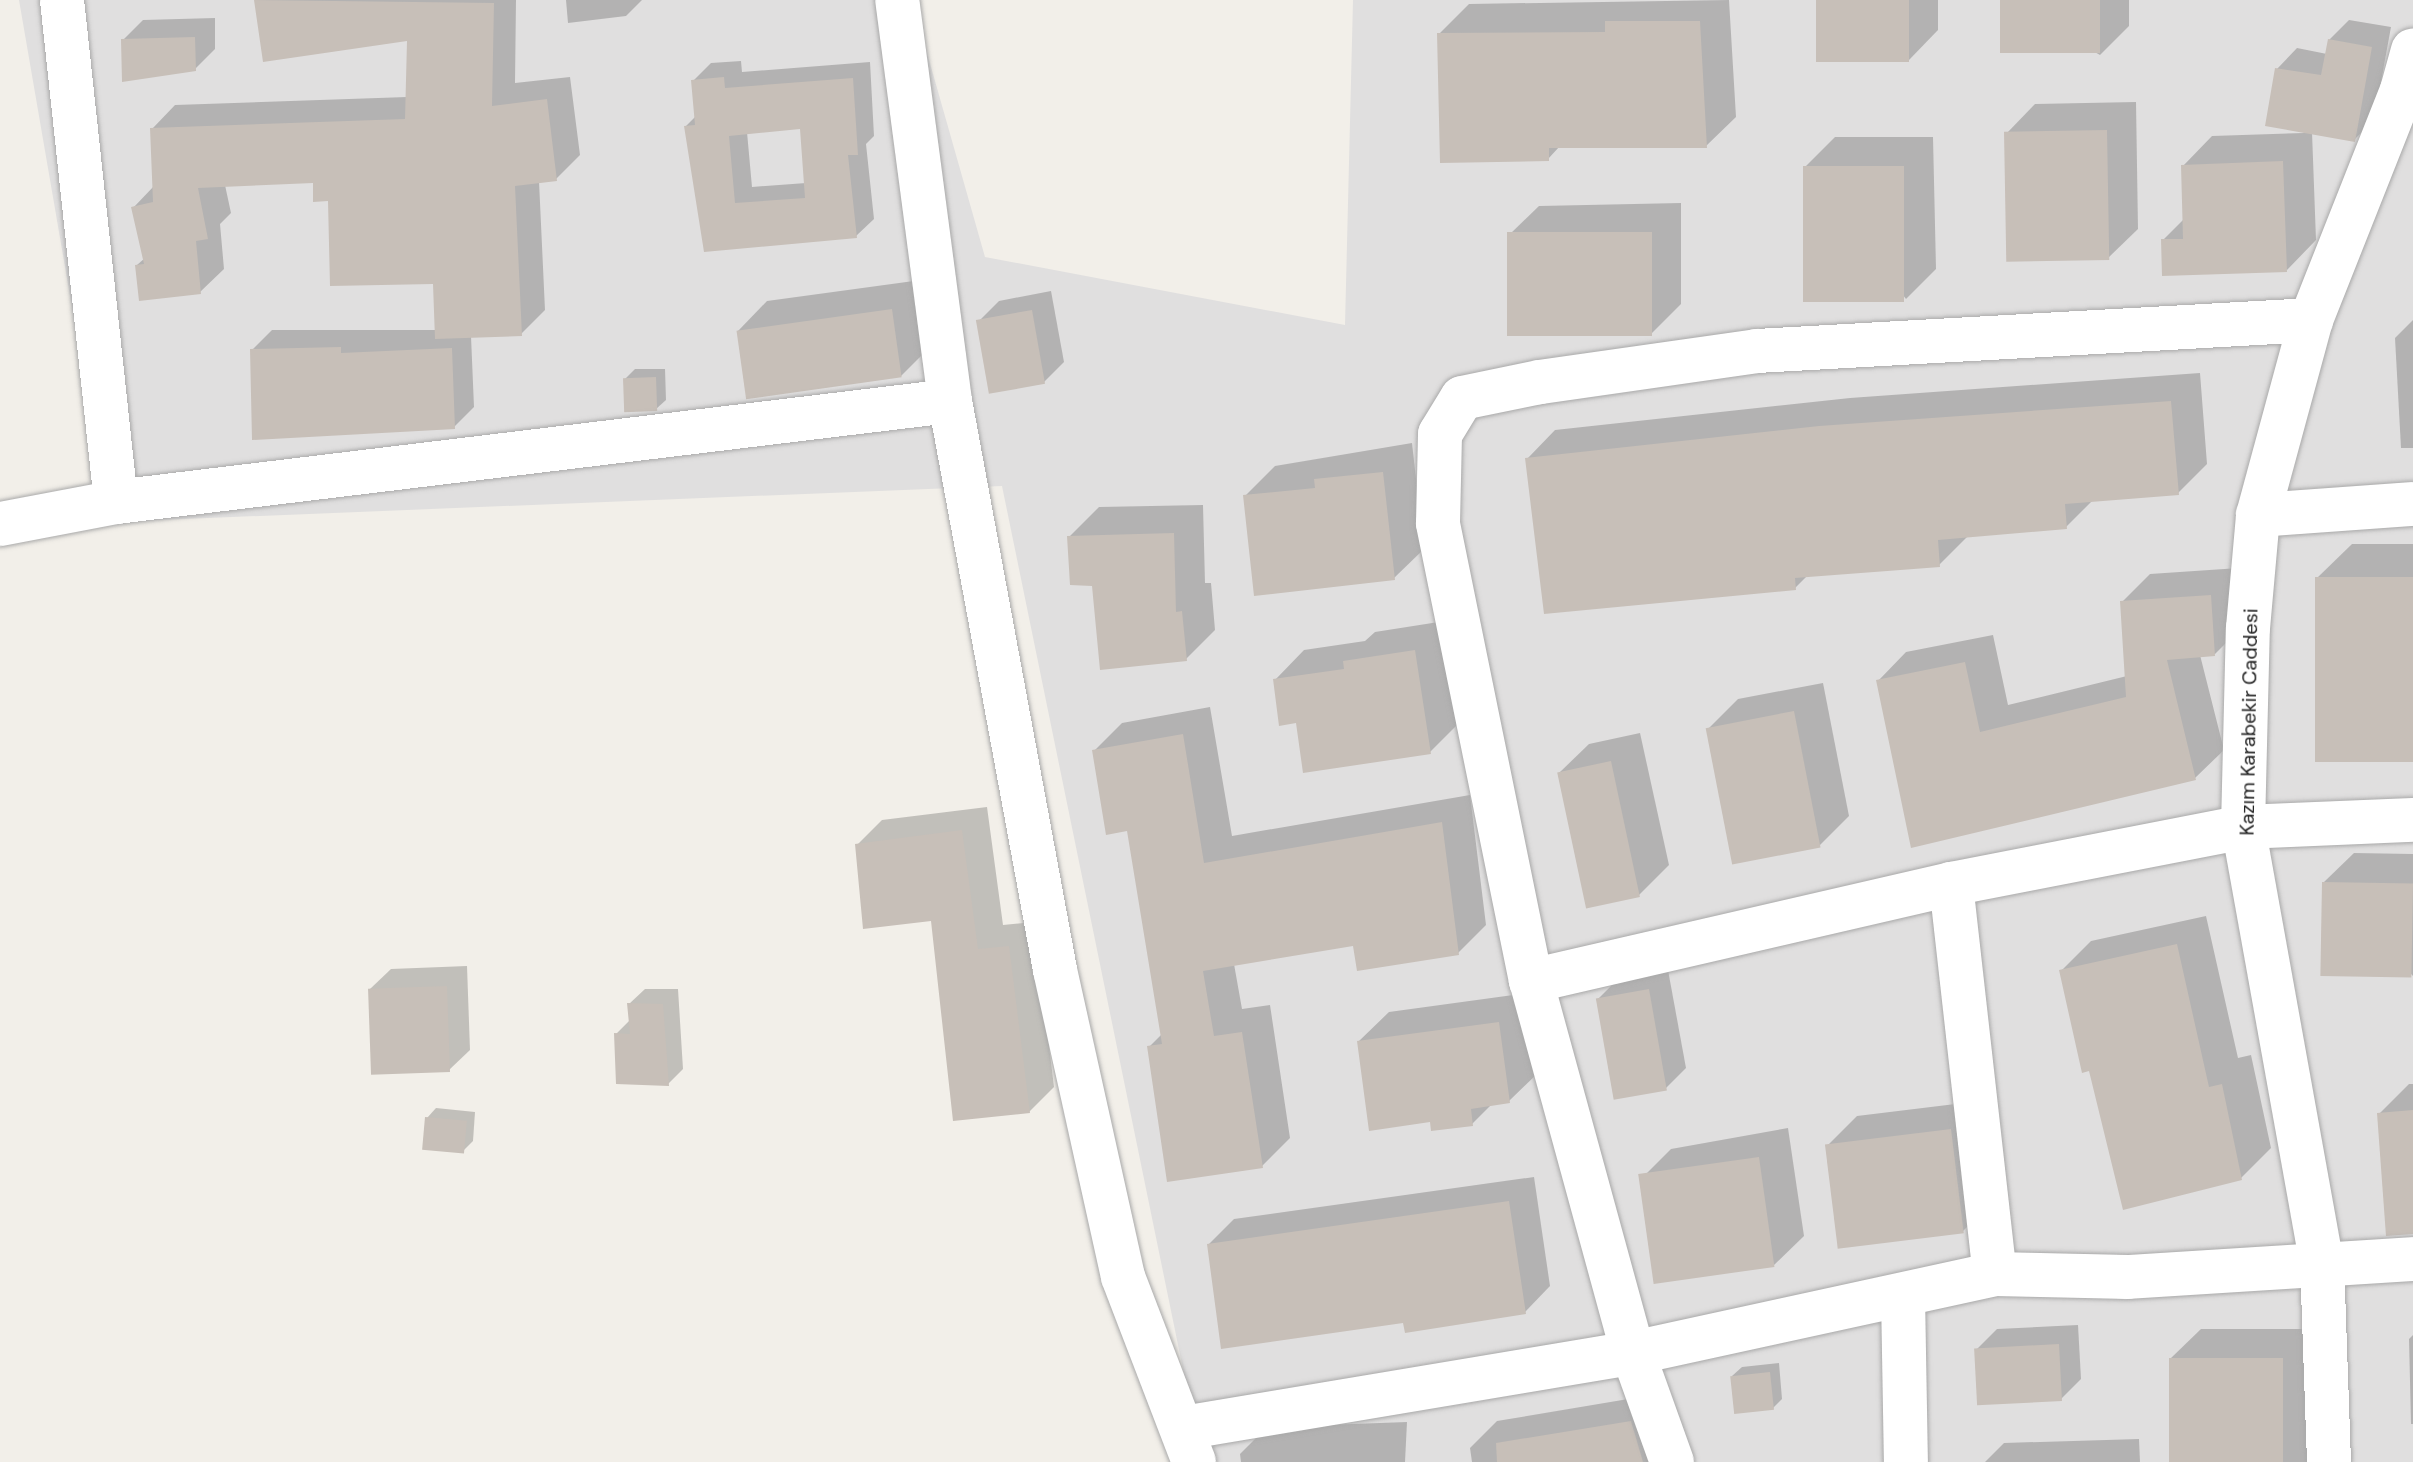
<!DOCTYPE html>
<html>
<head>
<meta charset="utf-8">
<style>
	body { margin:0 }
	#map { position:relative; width:2413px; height:1462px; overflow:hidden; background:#f2efe9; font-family:"DM Sans",sans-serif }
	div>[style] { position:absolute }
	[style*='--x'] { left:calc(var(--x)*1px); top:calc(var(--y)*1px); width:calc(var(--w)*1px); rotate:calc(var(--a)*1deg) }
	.residential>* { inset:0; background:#e0dfdf }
	.shadow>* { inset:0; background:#0003 }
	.building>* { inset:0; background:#c7bfb8; transform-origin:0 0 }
	.roads { filter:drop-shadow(0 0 2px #a9a9a9) drop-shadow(0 0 2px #a9a9a9) }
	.minor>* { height:44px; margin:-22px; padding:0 22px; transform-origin:22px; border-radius:22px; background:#fff }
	span { translate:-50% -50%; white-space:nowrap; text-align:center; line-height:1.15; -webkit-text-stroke:8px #fff; paint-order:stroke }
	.street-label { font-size:20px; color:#222 }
</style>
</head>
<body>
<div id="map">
	<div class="residential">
		<i style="clip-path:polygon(19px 0,912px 0,985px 257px,1345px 325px,1353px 0,2413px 0,2413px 1462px,1202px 1462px,1002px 486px,109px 522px)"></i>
	</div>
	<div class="shadow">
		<i style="clip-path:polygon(256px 0,516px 0,515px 83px,570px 77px,580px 155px,556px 179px,539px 181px,545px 310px,521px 334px,471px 336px,474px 407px,454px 427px,252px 350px,272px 330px,437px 330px,435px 282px,330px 199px,315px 181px,225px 185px,231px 213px,220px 224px,224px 269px,200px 292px,137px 265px,145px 258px,133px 208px,154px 186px,152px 129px,175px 105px,407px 97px,409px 39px,265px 60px)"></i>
		<i style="clip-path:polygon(566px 0,642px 0,626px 16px,568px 23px)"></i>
		<i style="clip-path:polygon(1729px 0,1736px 117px,1706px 146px,1560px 146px,1548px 159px,1439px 34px,1469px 4px)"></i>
		<i style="clip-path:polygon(1818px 0,1938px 0,1938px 30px,1909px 60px)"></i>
		<i style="clip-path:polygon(2002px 0,2129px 0,2129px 26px,2100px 55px)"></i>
		<i style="clip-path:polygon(215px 18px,215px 49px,195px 69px,123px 40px,143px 20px)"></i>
		<i style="clip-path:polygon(2349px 20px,2391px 27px,2374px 120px,2354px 140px,2312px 132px,2316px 240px,2287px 270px,2163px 240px,2184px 219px,2183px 166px,2212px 136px,2304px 133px,2277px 69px,2297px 48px,2327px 54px,2329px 40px)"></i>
		<i style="clip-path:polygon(evenodd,741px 61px,742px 72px,870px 62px,874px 136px,866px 144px,874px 219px,856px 236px,706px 250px,686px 126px,696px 116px,693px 81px,711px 63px,741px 61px,802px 127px,806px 183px,752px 187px,747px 132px,802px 127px)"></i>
		<i style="clip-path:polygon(2136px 102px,2138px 229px,2108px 258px,2006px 134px,2035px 104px)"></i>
		<i style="clip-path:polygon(1835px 137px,1933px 137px,1936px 269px,1906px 299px,1805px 167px)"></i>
		<i style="clip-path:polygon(1681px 203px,1681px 304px,1651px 334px,1509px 235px,1539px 206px)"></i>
		<i style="clip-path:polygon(921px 280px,931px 346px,901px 376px,738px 331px,767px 301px)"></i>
		<i style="clip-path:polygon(1051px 291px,1064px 362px,1044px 382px,979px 321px,999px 301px)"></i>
		<i style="clip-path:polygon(2413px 320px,2413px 448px,2401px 448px,2395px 338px)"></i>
		<i style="clip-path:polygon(635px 369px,665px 369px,666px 400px,656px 409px,625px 379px)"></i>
		<i style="clip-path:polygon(2200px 373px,2207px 464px,2178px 493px,2094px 499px,2066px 527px,1969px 535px,1939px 565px,1808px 575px,1795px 588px,1527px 459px,1555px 430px,1850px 398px)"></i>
		<i style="clip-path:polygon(1412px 443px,1424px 549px,1394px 578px,1245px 496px,1275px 466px)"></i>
		<i style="clip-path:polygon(1203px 505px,1205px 583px,1211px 583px,1215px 630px,1186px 659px,1094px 584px,1069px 537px,1099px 507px)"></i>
		<i style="clip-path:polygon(2352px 544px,2413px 544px,2413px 760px,2317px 578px)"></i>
		<i style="clip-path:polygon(2239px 568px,2243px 626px,2215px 654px,2200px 655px,2224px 750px,2195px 778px,1912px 845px,1878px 681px,1906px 652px,1993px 635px,2008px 705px,2127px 676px,2122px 602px,2150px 574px)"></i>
		<i style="clip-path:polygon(1445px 621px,1460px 722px,1430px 752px,1297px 720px,1275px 680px,1304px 650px,1365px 641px,1375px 632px)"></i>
		<i style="clip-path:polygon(1823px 683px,1849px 816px,1819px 846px,1708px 729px,1738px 699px)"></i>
		<i style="clip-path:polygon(1210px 707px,1232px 836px,1470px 795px,1486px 925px,1458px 953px,1354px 943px,1234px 964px,1242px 1009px,1270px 1005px,1290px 1138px,1262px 1166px,1149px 1047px,1162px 1034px,1128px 829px,1094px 751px,1122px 723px)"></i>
		<i style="clip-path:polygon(1640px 733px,1669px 865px,1639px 895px,1559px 773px,1589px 744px)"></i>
		<i style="clip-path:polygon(987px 807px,1003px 925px,1034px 922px,1054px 1087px,1029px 1112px,932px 919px,857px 845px,882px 820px)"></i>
		<i style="clip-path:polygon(2354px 853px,2413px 854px,2413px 976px,2324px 882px)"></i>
		<i style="clip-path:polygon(2206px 916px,2238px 1058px,2251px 1055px,2271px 1148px,2241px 1178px,2091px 1069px,2061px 971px,2091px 941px)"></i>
		<i style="clip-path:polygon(467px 966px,470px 1050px,449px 1070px,370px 989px,391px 969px)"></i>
		<i style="clip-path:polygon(1668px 970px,1686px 1068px,1666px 1088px,1598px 999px,1618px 979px)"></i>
		<i style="clip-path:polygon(645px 989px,678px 989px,683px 1069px,668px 1084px,616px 1034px,631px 1019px,629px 1004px)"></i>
		<i style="clip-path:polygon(1528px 993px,1539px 1072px,1509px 1101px,1492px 1104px,1472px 1124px,1432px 1120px,1359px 1041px,1389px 1012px)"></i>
		<i style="clip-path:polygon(2409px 1084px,2413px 1084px,2413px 1216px,2379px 1114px)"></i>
		<i style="clip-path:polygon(1980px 1101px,1993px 1201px,1963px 1231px,1827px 1146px,1857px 1116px)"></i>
		<i style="clip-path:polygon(436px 1108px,475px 1112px,473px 1141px,463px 1151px,427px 1118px)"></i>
		<i style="clip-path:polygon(1788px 1128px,1804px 1236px,1774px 1265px,1642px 1178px,1671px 1149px)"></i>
		<i style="clip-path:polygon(1534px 1177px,1550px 1286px,1525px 1312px,1405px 1321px,1209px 1244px,1234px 1219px)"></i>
		<i style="clip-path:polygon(2078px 1325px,2081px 1379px,2061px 1399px,1977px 1349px,1997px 1329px)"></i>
		<i style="clip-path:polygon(2201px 1329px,2312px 1329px,2307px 1462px,2171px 1462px,2171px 1358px)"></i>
		<i style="clip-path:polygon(2413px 1335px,2413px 1424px,2411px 1424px,2409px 1339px)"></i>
		<i style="clip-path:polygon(1779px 1363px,1782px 1399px,1773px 1408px,1732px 1376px,1742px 1367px)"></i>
		<i style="clip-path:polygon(1658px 1394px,1672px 1462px,1472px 1462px,1470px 1448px,1497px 1421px)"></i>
		<i style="clip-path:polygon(1407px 1422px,1405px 1462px,1241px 1462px,1240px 1454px,1267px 1427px)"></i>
		<i style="clip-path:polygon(2139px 1439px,2140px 1462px,1985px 1462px,2004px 1443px)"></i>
	</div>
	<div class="building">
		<i style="clip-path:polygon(254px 0,494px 3px,492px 106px,547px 99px,557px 181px,515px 186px,522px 336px,435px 339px,433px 284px,330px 286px,328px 201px,313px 202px,313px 183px,198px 188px,208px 239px,196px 241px,201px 294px,139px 301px,135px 265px,144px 264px,131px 207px,153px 202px,150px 128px,405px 119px,407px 41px,263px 62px)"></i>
		<i style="left:1816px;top:0;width:93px;height:62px"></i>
		<i style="left:2000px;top:0;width:100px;height:53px"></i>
		<i style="clip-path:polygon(1605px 21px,1700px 21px,1707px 148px,1549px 148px,1549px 161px,1440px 163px,1437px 33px,1605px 32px)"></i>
		<i style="clip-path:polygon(195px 37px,196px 71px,122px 82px,121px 39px)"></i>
		<i style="clip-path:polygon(2328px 39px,2372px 47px,2355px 142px,2265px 126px,2275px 68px,2321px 75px)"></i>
		<i style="clip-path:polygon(evenodd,724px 77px,725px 88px,853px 78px,858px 155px,848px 155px,857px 238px,704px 252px,684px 126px,695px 125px,691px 80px,724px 77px,800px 129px,805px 198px,735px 203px,729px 136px,800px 129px)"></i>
		<i style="left:2107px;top:130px;width:130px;height:103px;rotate:89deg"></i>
		<i style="clip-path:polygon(2283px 161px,2287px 272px,2162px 276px,2161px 239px,2183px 239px,2181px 165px)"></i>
		<i style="left:1803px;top:166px;width:101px;height:136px"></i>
		<i style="left:1652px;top:232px;width:104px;height:145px;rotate:90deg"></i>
		<i style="left:892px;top:309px;width:69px;height:157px;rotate:82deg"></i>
		<i style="left:1032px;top:310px;width:75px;height:57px;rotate:80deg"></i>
		<i style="clip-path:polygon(341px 347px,341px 353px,452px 348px,455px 429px,252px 440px,250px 349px)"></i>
		<i style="left:656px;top:377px;width:34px;height:33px;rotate:88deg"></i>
		<i style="clip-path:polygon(2171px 401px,2179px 495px,2065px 504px,2067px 529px,1938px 540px,1940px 567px,1795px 578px,1796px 590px,1544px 614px,1525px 458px,1819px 426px)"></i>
		<i style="clip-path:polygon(1383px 472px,1395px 580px,1254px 596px,1243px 495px,1315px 488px,1314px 479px)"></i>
		<i style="clip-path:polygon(1174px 533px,1176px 612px,1182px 611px,1187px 661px,1100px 670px,1092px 586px,1070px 585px,1067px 536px)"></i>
		<i style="left:2413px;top:577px;width:185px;height:98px;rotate:90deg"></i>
		<i style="clip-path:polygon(2211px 595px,2215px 656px,2167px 660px,2196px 780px,1911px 848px,1876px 680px,1965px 662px,1980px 732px,2126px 697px,2120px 601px)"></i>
		<i style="clip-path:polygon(1415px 650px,1431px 754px,1303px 773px,1296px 723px,1279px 726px,1273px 679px,1344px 669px,1343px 661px)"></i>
		<i style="left:1794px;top:711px;width:139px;height:90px;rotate:79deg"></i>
		<i style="clip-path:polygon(1183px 734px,1204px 863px,1442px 822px,1459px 955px,1357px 971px,1353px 946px,1203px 971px,1214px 1036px,1242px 1032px,1263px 1168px,1167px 1182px,1147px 1046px,1162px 1044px,1127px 831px,1106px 835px,1092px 750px)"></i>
		<i style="left:1611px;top:761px;width:139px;height:55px;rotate:78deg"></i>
		<i style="clip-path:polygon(962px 830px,978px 949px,1009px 946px,1030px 1113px,953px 1121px,931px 921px,863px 929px,855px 844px)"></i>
		<i style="left:2322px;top:882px;width:91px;height:94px;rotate:1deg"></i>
		<i style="clip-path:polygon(2177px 944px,2209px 1087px,2222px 1084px,2242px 1180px,2123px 1210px,2089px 1071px,2082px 1073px,2059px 970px)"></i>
		<i style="left:447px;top:986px;width:86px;height:79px;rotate:88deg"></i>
		<i style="left:1649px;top:989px;width:103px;height:54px;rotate:80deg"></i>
		<i style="clip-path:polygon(627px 1003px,663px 1004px,669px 1086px,616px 1084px,614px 1033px,630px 1034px)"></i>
		<i style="clip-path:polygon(1499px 1022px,1510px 1103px,1471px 1109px,1473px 1126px,1431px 1131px,1430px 1122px,1369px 1131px,1357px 1041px)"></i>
		<i style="clip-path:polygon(2413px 1110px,2413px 1234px,2386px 1236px,2377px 1113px)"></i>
		<i style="left:425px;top:1117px;width:42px;height:33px;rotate:5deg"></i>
		<i style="left:1951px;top:1129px;width:105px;height:127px;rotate:83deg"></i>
		<i style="left:1759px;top:1157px;width:111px;height:122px;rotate:82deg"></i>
		<i style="clip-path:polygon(1509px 1201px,1526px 1314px,1405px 1333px,1403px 1323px,1221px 1349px,1207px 1244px)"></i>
		<i style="left:2059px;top:1344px;width:57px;height:85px;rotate:87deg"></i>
		<i style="left:2169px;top:1358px;width:114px;height:104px"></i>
		<i style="left:1770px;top:1372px;width:38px;height:40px;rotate:84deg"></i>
		<i style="clip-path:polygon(1631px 1421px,1643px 1462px,1497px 1462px,1496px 1443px)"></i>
	</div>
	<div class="roads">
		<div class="minor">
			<i style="--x:62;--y:0;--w:505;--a:83.86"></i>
			<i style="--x:950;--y:401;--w:579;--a:79.54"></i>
			<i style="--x:1055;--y:970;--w:314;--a:77.5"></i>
			<i style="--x:1123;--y:1277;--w:198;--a:69"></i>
			<i style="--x:2258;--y:515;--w:155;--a:-4.1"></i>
			<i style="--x:0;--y:524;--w:118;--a:-10.7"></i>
			<i style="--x:116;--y:502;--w:840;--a:-6.91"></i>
			<i style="--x:950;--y:401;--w:404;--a:-97.5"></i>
			<i style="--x:1951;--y:884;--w:298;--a:-11"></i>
			<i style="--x:2243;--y:827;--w:170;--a:-2.4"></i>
			<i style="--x:1531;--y:981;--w:431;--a:-13"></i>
			<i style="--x:1951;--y:884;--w:392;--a:83.6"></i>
			<i style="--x:1903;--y:1295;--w:167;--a:89"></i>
			<i style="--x:1183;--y:1428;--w:456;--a:-9.5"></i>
			<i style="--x:1633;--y:1353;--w:371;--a:-12.3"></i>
			<i style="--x:1995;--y:1274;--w:133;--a:1.3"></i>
			<i style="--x:2128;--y:1277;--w:286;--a:-3.6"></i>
			<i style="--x:1672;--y:1462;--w:116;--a:-109.7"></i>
			<i style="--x:1633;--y:1353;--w:386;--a:-105.3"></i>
			<i style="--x:1531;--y:981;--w:467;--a:-101.5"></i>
			<i style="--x:1438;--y:523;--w:89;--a:-88.7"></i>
			<i style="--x:1440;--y:434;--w:42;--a:-58.6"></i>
			<i style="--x:1462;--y:398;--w:80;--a:-11.6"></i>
			<i style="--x:1540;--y:382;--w:219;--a:-8.1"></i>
			<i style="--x:1757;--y:351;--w:555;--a:-3.2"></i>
			<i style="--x:2329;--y:1462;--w:197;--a:-92"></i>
			<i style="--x:2322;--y:1265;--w:445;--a:-100.2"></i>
			<i style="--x:2243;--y:827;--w:199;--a:-88.6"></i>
			<i style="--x:2248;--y:628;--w:113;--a:-84.9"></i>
			<i style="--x:2258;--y:515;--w:202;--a:-74.8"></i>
			<i style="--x:2311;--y:320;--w:247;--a:-68.4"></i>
			<i style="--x:2402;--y:90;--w:41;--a:-74.6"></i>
		</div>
	</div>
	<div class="street-label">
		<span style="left:2249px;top:722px;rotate:-89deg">Kazım Karabekir Caddesi</span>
	</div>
</div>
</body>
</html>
